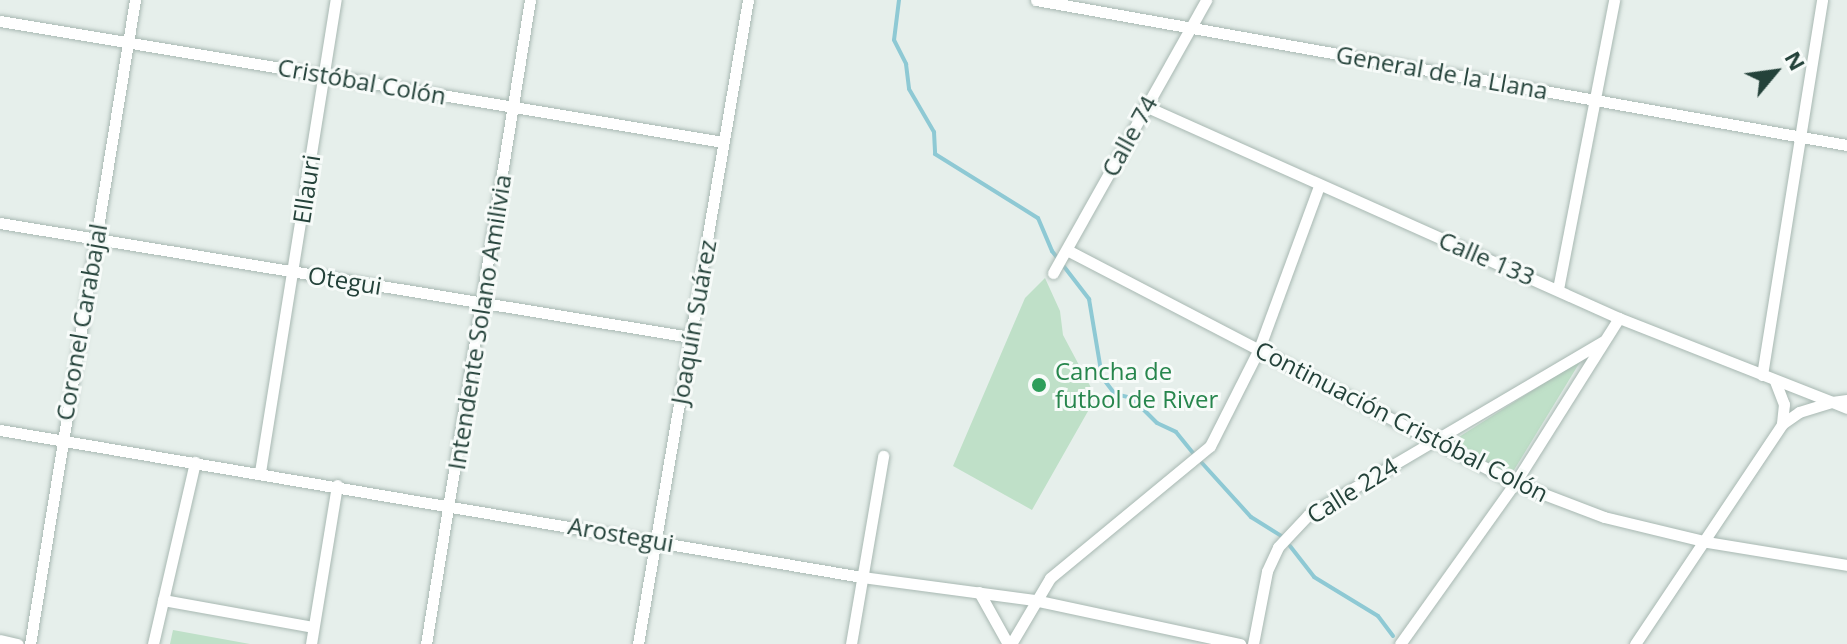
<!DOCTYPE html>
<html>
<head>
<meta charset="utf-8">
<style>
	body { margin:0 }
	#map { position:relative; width:1847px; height:644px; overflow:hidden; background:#e6efeb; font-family:"Open Sans",sans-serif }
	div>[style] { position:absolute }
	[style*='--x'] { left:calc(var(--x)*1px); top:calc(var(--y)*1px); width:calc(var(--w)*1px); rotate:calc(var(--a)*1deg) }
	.green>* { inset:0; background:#bfe0c8 }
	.stream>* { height:4px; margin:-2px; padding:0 2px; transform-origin:2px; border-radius:2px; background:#8ec9d4 }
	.roads { filter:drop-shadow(0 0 2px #a8b8b2) drop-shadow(0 0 2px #a8b8b2) }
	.street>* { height:11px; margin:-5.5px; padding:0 5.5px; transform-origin:5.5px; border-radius:5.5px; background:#fff }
	.dots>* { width:22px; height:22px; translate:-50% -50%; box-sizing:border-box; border:4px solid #f7fbf9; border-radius:50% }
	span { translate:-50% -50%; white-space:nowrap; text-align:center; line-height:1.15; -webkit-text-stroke:6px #f7fbf9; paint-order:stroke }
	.street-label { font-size:24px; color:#24423a }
	.leisure-label { font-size:24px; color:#27864d }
	.left { translate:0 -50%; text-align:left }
	.north { position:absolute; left:1735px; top:32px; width:80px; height:80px; -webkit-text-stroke:6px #f7fbf9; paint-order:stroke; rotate:61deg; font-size:22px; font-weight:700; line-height:32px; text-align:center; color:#24423a }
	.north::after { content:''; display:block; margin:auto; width:28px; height:36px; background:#24423a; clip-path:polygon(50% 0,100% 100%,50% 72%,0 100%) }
</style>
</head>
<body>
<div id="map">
	<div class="green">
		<i style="clip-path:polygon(1045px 278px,1060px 311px,1063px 335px,1096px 397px,1032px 510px,953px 466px,1025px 298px)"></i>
		<i style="clip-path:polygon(1580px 362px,1511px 475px,1451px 442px,1576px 363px)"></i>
		<i style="clip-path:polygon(173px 630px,250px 644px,170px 644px)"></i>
	</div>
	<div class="stream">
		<i style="--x:899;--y:0;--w:40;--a:97.1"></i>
		<i style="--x:894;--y:40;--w:27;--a:63"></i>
		<i style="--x:906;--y:64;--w:25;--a:83"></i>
		<i style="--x:909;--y:89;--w:50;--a:59.8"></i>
		<i style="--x:934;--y:132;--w:22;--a:87"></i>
		<i style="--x:935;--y:154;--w:121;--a:31.9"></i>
		<i style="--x:1038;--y:218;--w:36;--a:67"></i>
		<i style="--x:1052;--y:251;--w:61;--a:52.4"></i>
		<i style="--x:1089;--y:299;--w:79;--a:80.5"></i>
		<i style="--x:1102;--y:377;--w:21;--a:53"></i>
		<i style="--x:1115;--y:394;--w:17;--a:13"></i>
		<i style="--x:1132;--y:398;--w:35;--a:45"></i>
		<i style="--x:1157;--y:423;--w:21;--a:25"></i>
		<i style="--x:1176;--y:432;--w:28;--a:51"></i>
		<i style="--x:1202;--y:463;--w:73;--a:47.8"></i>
		<i style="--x:1251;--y:517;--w:36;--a:32"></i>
		<i style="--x:1290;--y:546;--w:39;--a:52"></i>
		<i style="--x:1314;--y:577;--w:75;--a:31.4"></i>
		<i style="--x:1378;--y:616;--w:25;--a:53"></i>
	</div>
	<div class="roads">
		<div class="street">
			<i style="--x:1036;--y:0;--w:824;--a:10.14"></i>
			<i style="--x:0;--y:21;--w:733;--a:9.5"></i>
			<i style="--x:1145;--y:106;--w:519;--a:24.1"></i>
			<i style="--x:1619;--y:318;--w:229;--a:21.5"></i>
			<i style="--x:1832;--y:402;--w:15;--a:-8"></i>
			<i style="--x:0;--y:223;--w:699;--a:9.38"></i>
			<i style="--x:1067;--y:250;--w:505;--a:27.48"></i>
			<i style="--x:1515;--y:483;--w:95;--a:20.9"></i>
			<i style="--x:1604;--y:517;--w:106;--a:13.6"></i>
			<i style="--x:1707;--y:542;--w:142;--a:9.3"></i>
			<i style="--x:1053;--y:273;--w:313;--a:-60.7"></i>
			<i style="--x:1558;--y:289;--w:294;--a:-79"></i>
			<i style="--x:1762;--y:375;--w:380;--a:-80.9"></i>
			<i style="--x:1775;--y:381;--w:25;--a:69"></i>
			<i style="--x:1784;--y:404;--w:20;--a:96"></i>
			<i style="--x:0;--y:430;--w:874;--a:9.68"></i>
			<i style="--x:862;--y:577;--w:174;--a:7.6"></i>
			<i style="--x:1034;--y:600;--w:211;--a:12.1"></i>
			<i style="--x:260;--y:472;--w:478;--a:-80.9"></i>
			<i style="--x:979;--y:592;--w:60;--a:60.9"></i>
			<i style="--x:163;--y:600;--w:152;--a:10.2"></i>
			<i style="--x:0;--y:640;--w:18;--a:13"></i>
			<i style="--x:30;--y:644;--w:653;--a:-80.74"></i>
			<i style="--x:153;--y:644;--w:187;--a:-77"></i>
			<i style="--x:311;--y:644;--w:161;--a:-80.7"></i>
			<i style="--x:426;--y:644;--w:652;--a:-80.83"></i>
			<i style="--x:638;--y:644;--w:653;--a:-80.31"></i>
			<i style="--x:851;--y:644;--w:191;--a:-80.3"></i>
			<i style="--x:1011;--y:644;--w:77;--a:-59.4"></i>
			<i style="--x:1050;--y:578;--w:207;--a:-39.5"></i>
			<i style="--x:1210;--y:446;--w:109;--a:-63.2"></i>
			<i style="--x:1259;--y:349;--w:174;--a:-69.8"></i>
			<i style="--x:1253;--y:644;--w:74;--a:-79.1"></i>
			<i style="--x:1267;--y:571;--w:26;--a:-65"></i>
			<i style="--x:1278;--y:547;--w:44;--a:-46.8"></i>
			<i style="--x:1308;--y:515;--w:342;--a:-30.5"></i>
			<i style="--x:1400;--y:644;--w:198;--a:-54.5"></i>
			<i style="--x:1515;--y:483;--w:195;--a:-57.8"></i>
			<i style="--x:1635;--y:644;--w:265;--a:-56.2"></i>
			<i style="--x:1782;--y:424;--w:21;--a:-35"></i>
			<i style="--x:1799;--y:412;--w:34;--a:-17"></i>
			<i style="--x:1832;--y:402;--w:16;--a:22"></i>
		</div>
	</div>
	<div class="dots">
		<i style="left:1039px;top:385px;background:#2e9e5b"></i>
	</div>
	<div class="street-label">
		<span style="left:1442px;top:72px;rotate:10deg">General de la Llana</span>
		<span style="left:362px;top:81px;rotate:10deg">Cristóbal Colón</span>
		<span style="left:1129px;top:136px;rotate:-61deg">Calle 74</span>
		<span style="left:306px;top:189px;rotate:-81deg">Ellauri</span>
		<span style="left:1487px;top:258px;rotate:23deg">Calle 133</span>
		<span style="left:345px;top:280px;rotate:9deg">Otegui</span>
		<span style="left:81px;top:322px;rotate:-80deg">Coronel Carabajal</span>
		<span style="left:479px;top:322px;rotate:-81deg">Intendente Solano Amilivia</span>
		<span style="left:693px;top:322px;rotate:-80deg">Joaquín Suárez</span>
		<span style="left:1402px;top:421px;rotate:27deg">Continuación Cristóbal Colón</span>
		<span style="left:1352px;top:490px;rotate:-32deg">Calle 224</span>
		<span style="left:621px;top:534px;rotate:10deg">Arostegui</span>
	</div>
	<div class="leisure-label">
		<span class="left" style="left:1055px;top:385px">Cancha de<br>futbol de River</span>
	</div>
	<div class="north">N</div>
</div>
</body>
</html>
